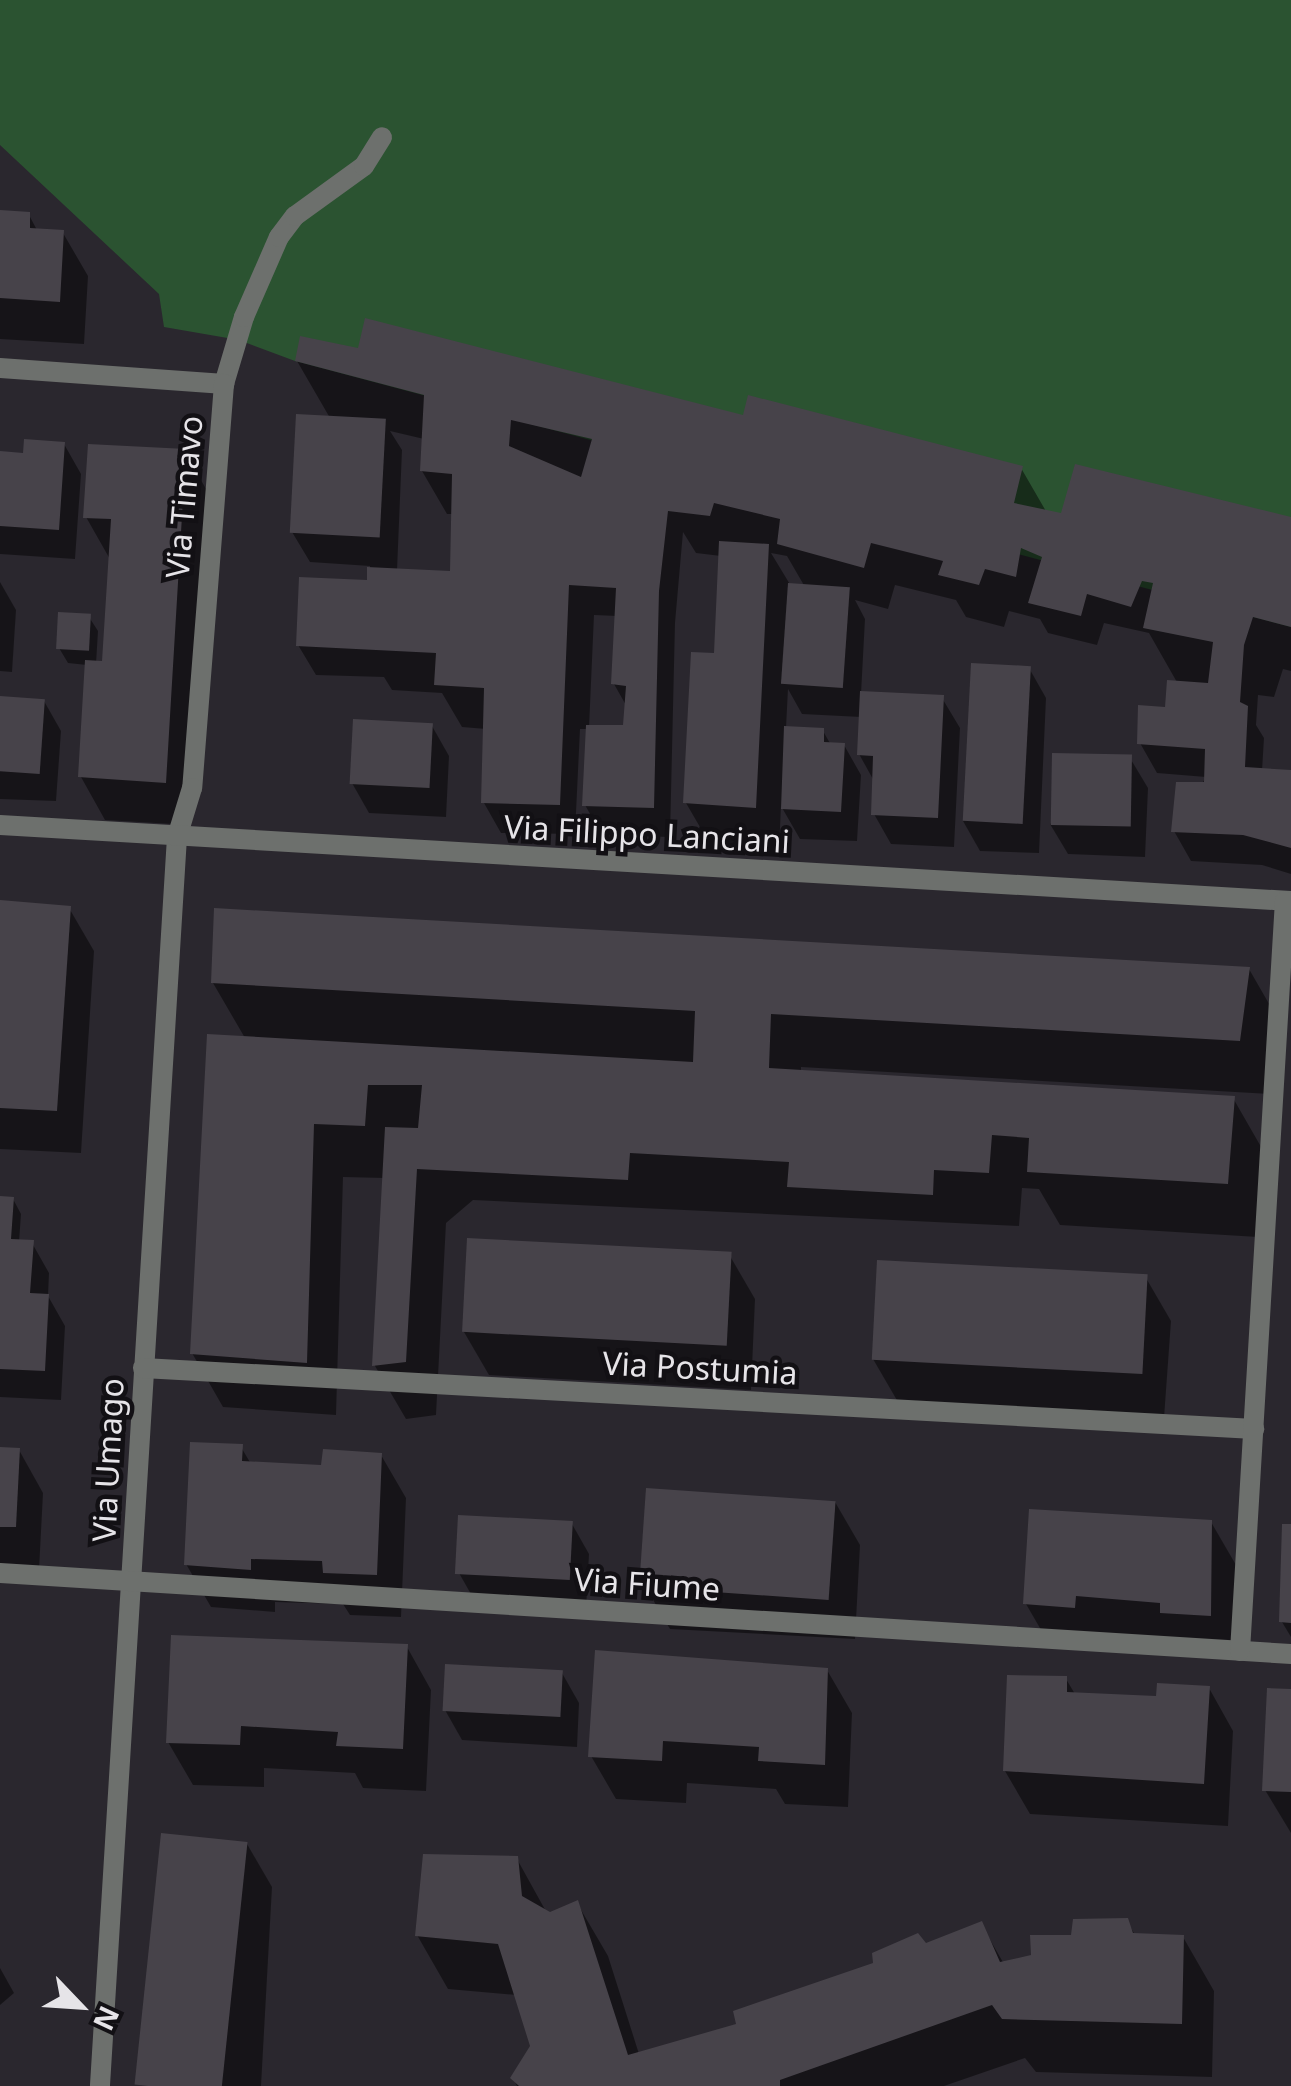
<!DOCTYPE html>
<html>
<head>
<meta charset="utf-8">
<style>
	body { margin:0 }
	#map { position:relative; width:1291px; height:2086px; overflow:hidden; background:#2a272e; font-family:"Noto Sans",sans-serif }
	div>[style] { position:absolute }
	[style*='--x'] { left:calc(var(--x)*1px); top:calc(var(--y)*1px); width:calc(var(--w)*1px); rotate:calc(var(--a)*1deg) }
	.green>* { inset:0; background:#2b5331 }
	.shadow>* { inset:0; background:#0007 }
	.building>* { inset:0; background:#47434a; transform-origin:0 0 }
	.service>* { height:20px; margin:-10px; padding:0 10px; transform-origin:10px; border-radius:10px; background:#6d706d }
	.minor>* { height:20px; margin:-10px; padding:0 10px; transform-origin:10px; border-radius:10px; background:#6d706d }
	span { translate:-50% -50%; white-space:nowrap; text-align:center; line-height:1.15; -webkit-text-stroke:9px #121014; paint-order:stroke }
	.street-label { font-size:32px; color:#e6e4e8 }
	.north { position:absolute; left:30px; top:1956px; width:100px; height:100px; -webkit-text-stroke:8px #121014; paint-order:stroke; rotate:115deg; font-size:28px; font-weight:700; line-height:40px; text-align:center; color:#e6e4e8 }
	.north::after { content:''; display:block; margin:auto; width:35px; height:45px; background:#e6e4e8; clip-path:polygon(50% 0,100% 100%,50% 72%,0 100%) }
</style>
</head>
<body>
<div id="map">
	<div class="green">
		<i style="clip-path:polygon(0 0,1291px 0,1291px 627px,295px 361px,239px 340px,164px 327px,159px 294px,0 145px)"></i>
	</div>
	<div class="shadow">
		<i style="clip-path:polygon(0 213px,29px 215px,38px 232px,63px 233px,88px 276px,84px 344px,0 339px)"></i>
		<i style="clip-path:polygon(evenodd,297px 361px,744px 418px,1021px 468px,1047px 513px,1291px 519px,1291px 671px,1283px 669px,1274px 697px,1258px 695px,1256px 725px,1264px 738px,1262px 771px,1291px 773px,1291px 874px,1262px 865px,1191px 861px,1174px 831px,1206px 777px,1157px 773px,1140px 743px,1167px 710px,1178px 684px,1149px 633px,1104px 623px,1097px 645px,1048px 633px,1040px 619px,1009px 611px,1004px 627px,966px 617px,956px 600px,895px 585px,888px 609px,855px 600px,865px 619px,861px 694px,942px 698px,960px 728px,954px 847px,891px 844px,874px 814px,874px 781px,859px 754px,861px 717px,802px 714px,788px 689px,786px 728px,823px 731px,831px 745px,844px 745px,861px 775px,857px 841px,800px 839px,781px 806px,779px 850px,711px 846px,686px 803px,716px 656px,721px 556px,696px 553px,683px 532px,675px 623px,670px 837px,602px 835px,585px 805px,588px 729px,580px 729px,575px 834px,501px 833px,484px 803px,486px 729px,462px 727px,442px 693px,392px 690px,384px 677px,316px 675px,298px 645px,369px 583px,370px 566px,310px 562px,292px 532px,330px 418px,297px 361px,390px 431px,424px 439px,422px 471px,447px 514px,454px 514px,452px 573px,397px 571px,402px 450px,390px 431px,297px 361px,771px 553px,787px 556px,805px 587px,791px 586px,771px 553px,297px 361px,594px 615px,617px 616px,614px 684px,627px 707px,625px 727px,589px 728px,594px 615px)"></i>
		<i style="clip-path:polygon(64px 444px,81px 474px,75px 559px,0 554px,0 453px,26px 455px)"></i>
		<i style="clip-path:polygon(184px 451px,209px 494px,190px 825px,105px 820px,81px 777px,87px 665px,68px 663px,59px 648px,89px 617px,98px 631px,96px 664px,105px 664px,111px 561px,86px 517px)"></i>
		<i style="clip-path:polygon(0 582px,16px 610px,12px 672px,0 671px)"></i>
		<i style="clip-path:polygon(1029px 668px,1046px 698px,1039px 853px,980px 851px,963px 821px)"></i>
		<i style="clip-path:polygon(0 698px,44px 701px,61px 731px,56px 801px,0 799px)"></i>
		<i style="clip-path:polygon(432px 726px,449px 756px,446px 817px,369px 813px,352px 783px)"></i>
		<i style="clip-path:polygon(1130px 758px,1148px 788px,1145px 857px,1068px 854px,1050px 824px)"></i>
		<i style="clip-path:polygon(0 902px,69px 908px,94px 951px,81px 1153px,0 1149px)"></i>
		<i style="clip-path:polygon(1249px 969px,1280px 1023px,1270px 1094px,801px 1067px,801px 1073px,1233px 1098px,1264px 1152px,1258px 1237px,1060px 1225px,1039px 1189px,1022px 1188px,1019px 1226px,473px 1200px,446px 1223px,436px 1415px,406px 1419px,375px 1366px,384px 1178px,343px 1177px,336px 1415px,223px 1407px,192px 1353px,245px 1038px,213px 983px)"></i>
		<i style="clip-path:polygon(0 1198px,13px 1199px,21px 1214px,19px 1242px,32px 1243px,49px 1273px,48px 1296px,65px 1326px,61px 1400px,0 1397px)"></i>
		<i style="clip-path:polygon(730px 1256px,755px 1299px,751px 1390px,489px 1375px,464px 1332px)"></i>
		<i style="clip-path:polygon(1146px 1278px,1171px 1321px,1164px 1418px,898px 1402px,873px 1359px)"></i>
		<i style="clip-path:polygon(241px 1447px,251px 1464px,323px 1468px,381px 1455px,406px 1498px,401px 1617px,350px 1615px,343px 1604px,275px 1602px,275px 1612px,211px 1607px,186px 1564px)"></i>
		<i style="clip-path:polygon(0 1449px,19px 1450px,43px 1493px,39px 1570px,0 1568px)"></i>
		<i style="clip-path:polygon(835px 1502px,860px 1545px,855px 1639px,670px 1629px,645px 1586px)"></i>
		<i style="clip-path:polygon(1211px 1522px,1236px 1565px,1234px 1658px,1051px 1647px,1026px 1604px)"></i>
		<i style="clip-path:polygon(572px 1524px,589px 1554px,586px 1609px,476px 1603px,459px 1573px)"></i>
		<i style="clip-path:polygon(1291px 1527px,1291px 1637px,1282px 1622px)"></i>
		<i style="clip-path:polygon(407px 1647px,431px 1690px,426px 1791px,363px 1788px,355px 1773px,264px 1768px,264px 1787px,193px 1785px,168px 1742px)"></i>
		<i style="clip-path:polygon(827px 1670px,852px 1713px,848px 1807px,785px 1804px,776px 1789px,687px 1783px,686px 1803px,616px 1799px,591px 1756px)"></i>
		<i style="clip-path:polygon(562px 1673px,579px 1703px,577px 1747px,462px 1740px,445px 1710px)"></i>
		<i style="clip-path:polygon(1066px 1679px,1075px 1694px,1158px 1699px,1209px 1688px,1233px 1731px,1228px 1826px,1030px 1814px,1005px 1771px)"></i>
		<i style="clip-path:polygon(1291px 1691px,1291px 1833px,1265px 1790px)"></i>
		<i style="clip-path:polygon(247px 1844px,272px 1887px,261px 2086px,151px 2086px)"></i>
		<i style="clip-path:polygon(517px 1859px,548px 1915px,577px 1903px,608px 1956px,639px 2054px,739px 2026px,981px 1924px,1004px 1964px,1034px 1957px,1073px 1938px,1127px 1921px,1135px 1935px,1183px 1937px,1214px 1991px,1212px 2077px,1036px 2072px,1025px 2058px,944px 2086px,517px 2086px,513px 2078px,532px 2047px,517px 1995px,448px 1989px,417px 1935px)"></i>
		<i style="clip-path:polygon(0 1968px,14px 1993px,0 2005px)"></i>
	</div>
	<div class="building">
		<i style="clip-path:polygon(0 210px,30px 212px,30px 228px,64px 230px,60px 302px,0 298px)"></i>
		<i style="clip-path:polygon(evenodd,365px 318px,743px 415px,748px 395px,1023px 466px,1014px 503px,1061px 513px,1075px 464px,1291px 517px,1291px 627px,1253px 617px,1244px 645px,1240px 702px,1248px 706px,1245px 767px,1291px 770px,1291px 848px,1243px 835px,1171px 832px,1176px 782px,1204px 782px,1205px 749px,1137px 744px,1138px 705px,1165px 707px,1167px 680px,1208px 683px,1213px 642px,1143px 628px,1153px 583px,1142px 581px,1131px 607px,1087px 594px,1081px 616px,1028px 603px,1042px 557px,1021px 548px,1016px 577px,985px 569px,979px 585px,938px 575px,943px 561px,871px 543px,864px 568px,777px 544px,780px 519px,714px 503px,710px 516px,668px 511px,659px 591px,654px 808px,582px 806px,586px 725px,623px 725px,626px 686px,611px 684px,616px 588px,569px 585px,560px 805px,481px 803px,484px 688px,434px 685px,436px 653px,296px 646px,299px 577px,367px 580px,367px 567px,450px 571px,452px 474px,420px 471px,424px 395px,295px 361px,300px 336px,358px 348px,365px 318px,511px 420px,592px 439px,581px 477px,509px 446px,511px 420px)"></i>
		<i style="left:296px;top:414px;width:90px;height:119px;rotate:3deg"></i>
		<i style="clip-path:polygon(24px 439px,65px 442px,59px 530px,0 526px,0 451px,23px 453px)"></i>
		<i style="clip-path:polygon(88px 444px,186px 449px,166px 783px,78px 777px,85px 660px,102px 661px,111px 519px,83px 518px)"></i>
		<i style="clip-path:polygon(719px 541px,769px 544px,756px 808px,683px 803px,691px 652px,714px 653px)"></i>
		<i style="left:788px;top:583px;width:62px;height:101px;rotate:4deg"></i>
		<i style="left:58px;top:612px;width:33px;height:37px;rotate:3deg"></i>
		<i style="left:971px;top:663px;width:60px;height:158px;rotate:3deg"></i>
		<i style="clip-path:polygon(860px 691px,944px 695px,938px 818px,871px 815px,873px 756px,857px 755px)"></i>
		<i style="left:0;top:696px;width:45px;height:75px;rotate:4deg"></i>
		<i style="left:353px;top:719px;width:80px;height:65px;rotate:3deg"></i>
		<i style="clip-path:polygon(784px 726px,824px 728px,824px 742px,845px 743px,841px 812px,781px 809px)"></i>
		<i style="left:1052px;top:753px;width:80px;height:72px;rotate:1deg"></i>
		<i style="clip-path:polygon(0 900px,71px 906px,57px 1111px,0 1108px)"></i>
		<i style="clip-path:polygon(214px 908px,1250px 967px,1240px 1041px,771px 1014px,769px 1068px,1235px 1096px,1228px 1184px,1027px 1172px,1029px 1138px,992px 1135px,989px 1173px,934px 1170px,933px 1195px,787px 1187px,789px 1162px,630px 1153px,628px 1180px,417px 1169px,406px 1362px,372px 1366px,385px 1127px,418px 1128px,422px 1085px,368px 1085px,365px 1126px,314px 1124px,307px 1363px,190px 1354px,207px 1034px,693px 1062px,695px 1011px,211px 983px)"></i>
		<i style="clip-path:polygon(0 1196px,14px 1197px,11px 1239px,34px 1240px,30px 1293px,49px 1294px,45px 1371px,0 1369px)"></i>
		<i style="left:467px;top:1238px;width:265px;height:94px;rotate:3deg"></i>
		<i style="left:877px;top:1260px;width:271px;height:100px;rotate:3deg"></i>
		<i style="clip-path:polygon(190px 1442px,243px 1444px,242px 1461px,321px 1465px,323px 1449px,382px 1453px,377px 1575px,323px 1573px,322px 1561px,251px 1559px,251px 1570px,184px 1565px)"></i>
		<i style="clip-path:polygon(0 1447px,20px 1448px,16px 1527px,0 1527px)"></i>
		<i style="left:646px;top:1488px;width:190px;height:99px;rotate:4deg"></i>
		<i style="clip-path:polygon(1029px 1509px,1212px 1520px,1211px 1616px,1160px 1613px,1160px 1603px,1076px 1596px,1075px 1608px,1023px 1604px)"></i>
		<i style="left:458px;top:1515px;width:115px;height:59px;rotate:3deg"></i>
		<i style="clip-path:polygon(1282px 1524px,1291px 1524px,1291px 1623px,1279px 1622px)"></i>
		<i style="clip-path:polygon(171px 1635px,408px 1644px,403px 1749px,336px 1746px,338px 1732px,241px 1726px,240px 1745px,166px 1743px)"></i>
		<i style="clip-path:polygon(595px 1650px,828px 1668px,825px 1765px,758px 1761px,759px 1747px,663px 1741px,662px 1761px,588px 1757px)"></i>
		<i style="left:445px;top:1664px;width:118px;height:47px;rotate:3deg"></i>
		<i style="clip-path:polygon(1007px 1675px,1067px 1676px,1067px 1692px,1156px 1696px,1157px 1683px,1210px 1686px,1204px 1784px,1003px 1771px)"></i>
		<i style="clip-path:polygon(1267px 1688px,1291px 1689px,1291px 1792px,1262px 1791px)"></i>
		<i style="left:161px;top:1833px;width:87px;height:253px;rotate:6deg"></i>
		<i style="clip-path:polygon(423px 1854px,518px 1856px,522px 1896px,550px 1912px,578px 1900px,628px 2055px,736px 2024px,733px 2011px,873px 1963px,872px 1953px,918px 1933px,926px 1943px,982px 1921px,1000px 1962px,1031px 1955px,1030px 1935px,1071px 1935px,1073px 1919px,1128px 1918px,1133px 1933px,1184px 1935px,1182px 2024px,1002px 2019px,992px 2005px,780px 2080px,780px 2086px,519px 2086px,510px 2078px,530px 2046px,498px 1944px,415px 1936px)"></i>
	</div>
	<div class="service">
		<i style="--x:224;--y:384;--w:70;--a:-73.4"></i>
		<i style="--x:244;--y:317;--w:87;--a:-66.4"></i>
		<i style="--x:279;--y:237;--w:26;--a:-53"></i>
		<i style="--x:295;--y:216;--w:85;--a:-35.9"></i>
		<i style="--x:364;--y:166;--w:34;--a:-58"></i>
	</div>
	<div class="minor">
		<i style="--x:0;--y:368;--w:225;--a:4.1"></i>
		<i style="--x:224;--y:384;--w:405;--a:94.5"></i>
		<i style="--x:192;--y:788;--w:51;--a:107"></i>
		<i style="--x:177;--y:837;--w:1251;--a:93.53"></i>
		<i style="--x:0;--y:825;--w:1293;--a:3.37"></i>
		<i style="--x:143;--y:1368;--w:1113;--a:3.14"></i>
		<i style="--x:0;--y:1573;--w:1294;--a:3.59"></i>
		<i style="--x:1240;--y:1651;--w:751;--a:-86.57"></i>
	</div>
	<div class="street-label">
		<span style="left:184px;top:497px;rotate:-85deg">Via Timavo</span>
		<span style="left:647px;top:834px;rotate:3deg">Via Filippo Lanciani</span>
		<span style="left:700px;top:1368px;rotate:3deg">Via Postumia</span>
		<span style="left:108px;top:1460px;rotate:-87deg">Via Umago</span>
		<span style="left:647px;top:1584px;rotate:4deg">Via Fiume</span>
	</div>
	<div class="north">N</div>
</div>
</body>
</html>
